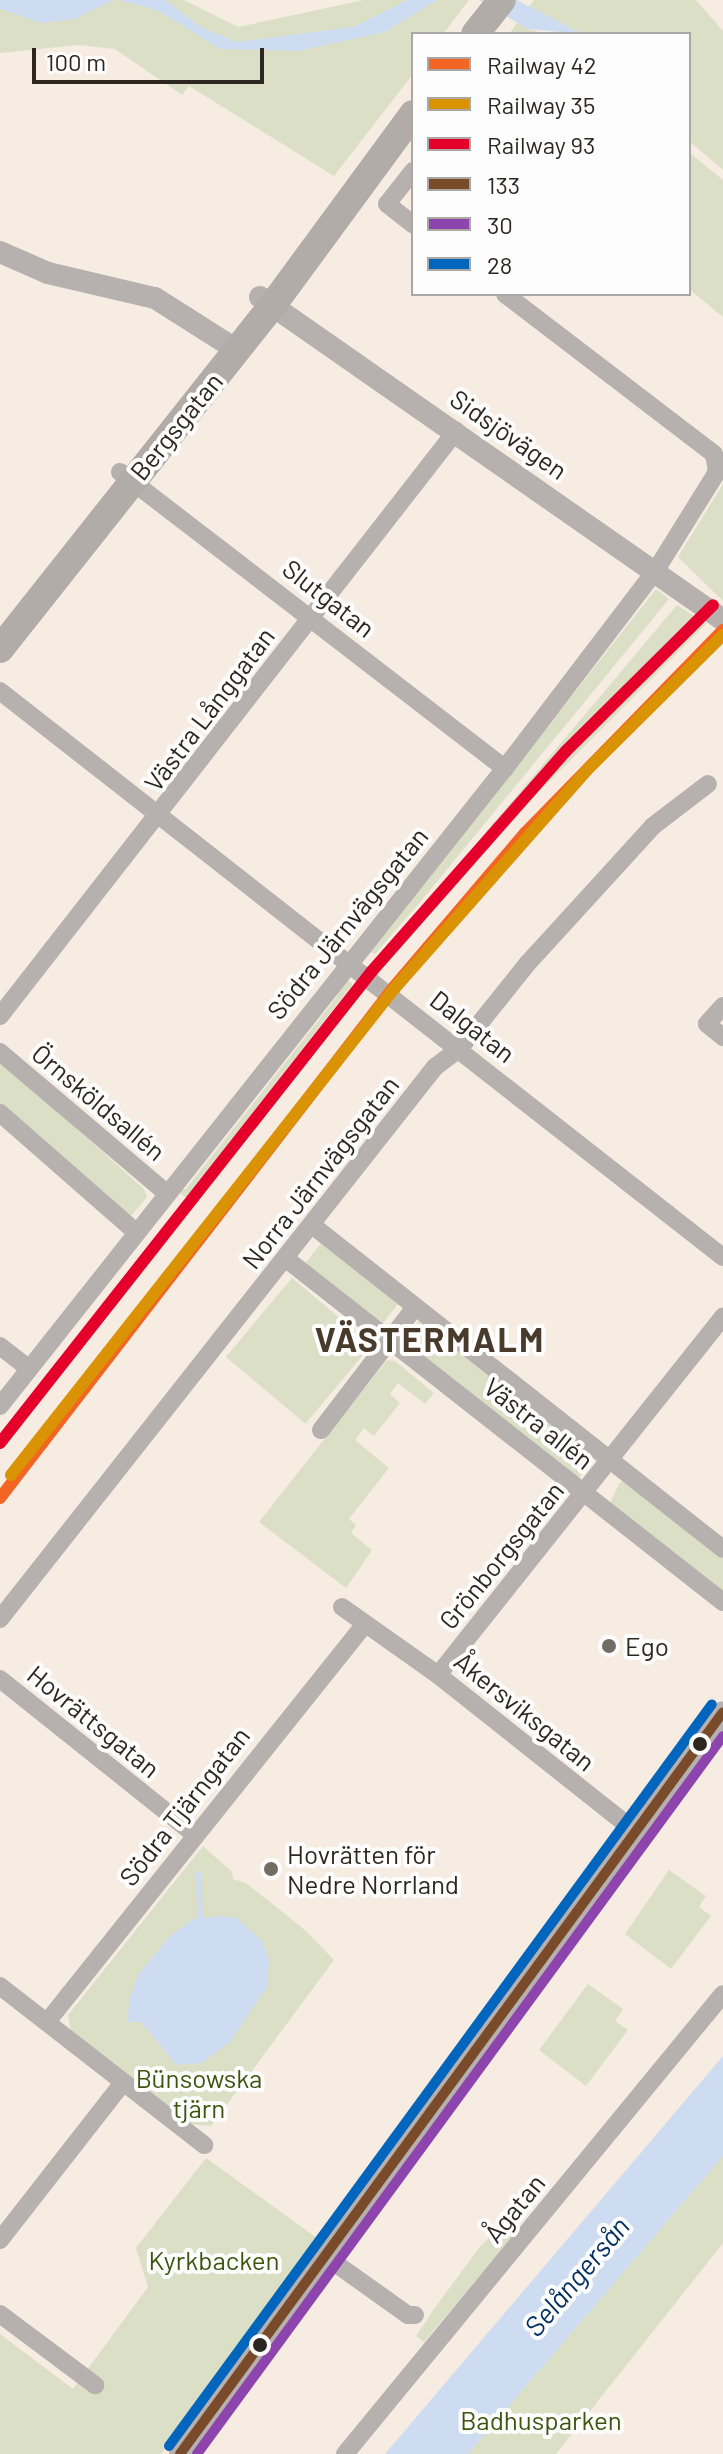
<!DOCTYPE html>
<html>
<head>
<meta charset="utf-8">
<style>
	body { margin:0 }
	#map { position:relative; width:723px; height:2454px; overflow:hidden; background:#f6ece2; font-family:Barlow,sans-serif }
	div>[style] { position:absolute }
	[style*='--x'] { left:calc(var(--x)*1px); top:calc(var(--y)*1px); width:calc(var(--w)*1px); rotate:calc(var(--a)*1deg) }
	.green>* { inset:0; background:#dbdfc6; transform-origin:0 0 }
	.water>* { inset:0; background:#cddcf0 }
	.stream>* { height:5px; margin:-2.5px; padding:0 2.5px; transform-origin:2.5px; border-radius:2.5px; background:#cddcf0 }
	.minor>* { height:18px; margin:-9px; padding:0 9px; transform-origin:9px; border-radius:9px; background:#b6b1af }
	.tertiary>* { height:22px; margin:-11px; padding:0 11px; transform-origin:11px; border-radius:11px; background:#b6b1af }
	.trunk>* { height:28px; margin:-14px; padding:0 14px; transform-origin:14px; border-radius:14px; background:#b2aca8 }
	.bus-1>* { height:10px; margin:-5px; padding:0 5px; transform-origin:5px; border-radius:5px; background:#7a4b2a }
	.bus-2>* { height:10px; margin:-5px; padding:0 5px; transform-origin:5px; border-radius:5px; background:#8e44ad }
	.bus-3>* { height:10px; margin:-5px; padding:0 5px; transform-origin:5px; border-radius:5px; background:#0065bd }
	.rail-1>* { height:12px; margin:-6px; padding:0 6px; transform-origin:6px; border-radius:6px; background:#f26522 }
	.rail-2>* { height:12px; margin:-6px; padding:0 6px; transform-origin:6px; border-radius:6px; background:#d99305 }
	.rail-3>* { height:12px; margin:-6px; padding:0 6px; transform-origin:6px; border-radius:6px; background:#e4002b }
	.dots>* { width:22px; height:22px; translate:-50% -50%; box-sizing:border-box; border:4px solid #fdfdfd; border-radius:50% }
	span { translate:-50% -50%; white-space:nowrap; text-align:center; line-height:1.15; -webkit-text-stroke:8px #fdfdfd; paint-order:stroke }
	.street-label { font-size:26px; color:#2d2720 }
	.poi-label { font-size:26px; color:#2d2720 }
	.left { translate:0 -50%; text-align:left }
	.park-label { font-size:26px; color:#3d530e }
	.water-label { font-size:28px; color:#04305f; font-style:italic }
	.district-label { font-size:34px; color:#493b2c; font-weight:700; letter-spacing:2px }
	.legend { position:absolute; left:411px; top:32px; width:280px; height:264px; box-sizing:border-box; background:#fdfdfd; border:2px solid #aaa7a5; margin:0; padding:10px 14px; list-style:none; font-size:24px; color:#2d2720 }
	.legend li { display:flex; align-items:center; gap:16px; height:40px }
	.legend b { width:40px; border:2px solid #aaa7a5 }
	.scale { position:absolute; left:32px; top:48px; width:232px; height:36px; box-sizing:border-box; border:4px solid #2d2720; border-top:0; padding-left:10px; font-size:24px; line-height:28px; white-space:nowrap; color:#2d2720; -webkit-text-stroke:6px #fdfdfd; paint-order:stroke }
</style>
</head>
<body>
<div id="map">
	<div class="green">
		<i style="clip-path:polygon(0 0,184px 0,238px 27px,364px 0,469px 0,443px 34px,413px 34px,413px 74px,334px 176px,189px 86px,182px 95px,115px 49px,79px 45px,0 53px)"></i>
		<i style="clip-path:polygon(534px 0,696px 0,723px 31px,723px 170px,689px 141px,689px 34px,582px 34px,540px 13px,528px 29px,547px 34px,509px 34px)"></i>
		<i style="clip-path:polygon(689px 152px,723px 180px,723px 317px,689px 289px)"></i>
		<i style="clip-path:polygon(723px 484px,723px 601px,678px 557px)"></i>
		<i style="clip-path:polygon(656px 589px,669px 599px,422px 900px,375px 954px,370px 952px)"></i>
		<i style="clip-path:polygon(677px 605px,706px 624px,510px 821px,379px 970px,381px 957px)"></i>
		<i style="clip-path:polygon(344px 978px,353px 984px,186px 1198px,176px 1190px,186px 1189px,336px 998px)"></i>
		<i style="clip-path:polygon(0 1060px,144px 1189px,147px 1197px,132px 1215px,124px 1213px,0 1105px)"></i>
		<i style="left:322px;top:1242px;width:98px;height:27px;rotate:38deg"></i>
		<i style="left:292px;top:1278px;width:104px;height:103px;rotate:40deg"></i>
		<i style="clip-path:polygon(421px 1319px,593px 1456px,579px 1478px,405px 1343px,403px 1336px)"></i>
		<i style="clip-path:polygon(387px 1360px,395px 1361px,434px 1393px,425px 1404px,398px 1383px,390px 1394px,400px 1403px,374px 1436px,364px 1428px,355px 1440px,389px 1468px,349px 1519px,356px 1525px,351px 1533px,372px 1550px,346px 1588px,259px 1522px)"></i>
		<i style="clip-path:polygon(627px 1481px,723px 1556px,723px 1591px,610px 1503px,620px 1482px)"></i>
		<i style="clip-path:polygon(evenodd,203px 1846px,232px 1872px,233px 1879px,246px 1883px,305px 1930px,334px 1960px,211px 2126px,189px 2124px,71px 2032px,68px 2015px,203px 1846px,138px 1975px,176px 2065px,141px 2022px,127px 2022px,138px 1975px)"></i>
		<i style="clip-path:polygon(669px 1870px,706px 1896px,699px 1907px,711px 1916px,671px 1969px,625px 1934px)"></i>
		<i style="clip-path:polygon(588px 1984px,623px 2009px,615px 2021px,628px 2030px,586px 2086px,539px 2050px)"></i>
		<i style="clip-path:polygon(723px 2156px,723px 2243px,556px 2454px,468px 2454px)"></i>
		<i style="clip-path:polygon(206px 2158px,317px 2238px,161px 2454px,0 2454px,0 2334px,73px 2389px,148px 2287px,136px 2248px)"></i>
		<i style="clip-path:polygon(508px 2218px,516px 2226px,514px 2235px,424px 2342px,416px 2336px,434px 2309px,479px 2248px)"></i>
	</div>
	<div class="water">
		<i style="clip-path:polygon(0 0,114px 0,75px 19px,42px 23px,0 9px)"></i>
		<i style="clip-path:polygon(119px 0,165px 0,201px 27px,236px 42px,354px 27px,408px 0,437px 0,385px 32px,298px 51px,220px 49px,159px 11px)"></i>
		<i style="clip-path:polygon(479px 0,517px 0,582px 34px,528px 29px)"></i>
		<i style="clip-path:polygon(220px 1916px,237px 1918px,262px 1941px,269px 1959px,267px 1987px,230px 2042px,202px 2063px,176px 2065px,141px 2022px,127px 2022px,130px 1998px,138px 1975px,170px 1936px,193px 1919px)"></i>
		<i style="clip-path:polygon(723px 2056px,723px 2156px,468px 2454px,385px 2454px)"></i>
	</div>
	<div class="stream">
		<i style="--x:198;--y:1873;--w:45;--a:87.5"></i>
	</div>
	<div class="minor">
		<i style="--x:413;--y:171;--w:42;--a:128.2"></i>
		<i style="--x:387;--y:204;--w:33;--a:38"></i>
		<i style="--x:120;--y:472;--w:486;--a:37.6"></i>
		<i style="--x:0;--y:691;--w:918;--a:38.06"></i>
		<i style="--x:723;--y:1006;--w:24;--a:132"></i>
		<i style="--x:707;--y:1024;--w:21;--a:39"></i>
		<i style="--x:0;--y:1016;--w:742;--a:-52.06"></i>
		<i style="--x:0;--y:1052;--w:216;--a:40.3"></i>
		<i style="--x:0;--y:1113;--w:179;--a:41.2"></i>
		<i style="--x:312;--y:1225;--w:523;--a:38.25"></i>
		<i style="--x:285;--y:1258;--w:557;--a:38.15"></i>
		<i style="--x:0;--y:1346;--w:37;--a:38"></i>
		<i style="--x:0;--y:1406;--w:814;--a:-51.64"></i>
		<i style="--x:505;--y:768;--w:249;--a:-52.7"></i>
		<i style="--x:656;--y:570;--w:115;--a:-58.1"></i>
		<i style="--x:717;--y:472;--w:18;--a:-99"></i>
		<i style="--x:714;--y:454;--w:263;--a:-142.6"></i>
		<i style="--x:321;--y:1430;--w:155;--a:-52.6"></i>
		<i style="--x:342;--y:1607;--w:118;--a:35.3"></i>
		<i style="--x:438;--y:1675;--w:253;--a:38.4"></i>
		<i style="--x:0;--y:1619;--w:703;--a:-51.76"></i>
		<i style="--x:435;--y:1067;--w:30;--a:-37"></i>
		<i style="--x:459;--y:1049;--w:110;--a:-51.3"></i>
		<i style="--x:528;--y:963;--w:185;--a:-47.6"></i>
		<i style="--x:653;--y:826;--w:69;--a:-37.4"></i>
		<i style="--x:438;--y:1675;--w:458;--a:-51.5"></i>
		<i style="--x:0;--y:1679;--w:248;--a:38.6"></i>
		<i style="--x:0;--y:1986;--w:259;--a:37.9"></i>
		<i style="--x:47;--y:2022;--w:509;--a:-51.38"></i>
		<i style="--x:0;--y:2240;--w:198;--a:-52"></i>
		<i style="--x:325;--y:2256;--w:102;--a:35.4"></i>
		<i style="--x:408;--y:2315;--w:7;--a:0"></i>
		<i style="--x:0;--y:2314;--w:119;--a:36.8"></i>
		<i style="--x:345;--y:2454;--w:595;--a:-50.59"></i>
	</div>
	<div class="tertiary">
		<i style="--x:0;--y:252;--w:52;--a:23.6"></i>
		<i style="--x:48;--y:273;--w:110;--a:13.2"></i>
		<i style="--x:155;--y:298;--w:97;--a:32.4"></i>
		<i style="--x:260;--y:297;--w:565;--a:34.9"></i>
		<i style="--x:180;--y:2454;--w:919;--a:-53.8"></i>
	</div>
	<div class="trunk">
		<i style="--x:475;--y:34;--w:43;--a:-51.5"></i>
		<i style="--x:0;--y:649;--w:438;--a:-51.6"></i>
		<i style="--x:272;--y:306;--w:238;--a:-53.7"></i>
	</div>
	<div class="bus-1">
		<i style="--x:180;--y:2454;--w:919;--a:-53.8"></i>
	</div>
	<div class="bus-2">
		<i style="--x:197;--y:2454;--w:890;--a:-53.77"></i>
	</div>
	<div class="bus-3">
		<i style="--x:169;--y:2446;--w:919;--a:-53.8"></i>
	</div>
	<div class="rail-1">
		<i style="--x:0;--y:1498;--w:644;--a:-52.38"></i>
		<i style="--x:393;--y:988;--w:204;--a:-49.6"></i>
		<i style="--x:525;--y:833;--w:284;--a:-45.7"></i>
	</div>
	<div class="rail-2">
		<i style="--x:11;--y:1475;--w:619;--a:-51.76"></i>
		<i style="--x:394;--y:989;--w:292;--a:-48.6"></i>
		<i style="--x:587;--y:770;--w:192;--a:-44.8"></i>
	</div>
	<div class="rail-3">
		<i style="--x:0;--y:1443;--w:601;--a:-51.76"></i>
		<i style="--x:372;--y:971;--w:293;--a:-48.6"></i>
		<i style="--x:566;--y:751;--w:207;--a:-44.8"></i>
	</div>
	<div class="dots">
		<i style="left:609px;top:1646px;background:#736c64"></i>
		<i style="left:700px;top:1744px;background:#2d2720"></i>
		<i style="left:271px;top:1869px;background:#736c64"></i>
		<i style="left:260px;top:2345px;background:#2d2720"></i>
	</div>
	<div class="street-label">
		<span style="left:176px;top:426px;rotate:-51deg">Bergsgatan</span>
		<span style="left:509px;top:434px;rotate:35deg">Sidsjövägen</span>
		<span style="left:329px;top:598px;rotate:38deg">Slutgatan</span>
		<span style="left:209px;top:709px;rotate:-53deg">Västra Långgatan</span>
		<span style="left:347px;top:923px;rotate:-51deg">Södra Järnvägsgatan</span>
		<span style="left:473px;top:1026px;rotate:38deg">Dalgatan</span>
		<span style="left:99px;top:1102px;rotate:40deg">Örnsköldsallén</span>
		<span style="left:320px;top:1172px;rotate:-52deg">Norra Järnvägsgatan</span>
		<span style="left:539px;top:1423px;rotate:38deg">Västra allén</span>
		<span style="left:501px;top:1555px;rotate:-51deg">Grönborgsgatan</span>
		<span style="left:525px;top:1711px;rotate:39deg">Åkersviksgatan</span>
		<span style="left:94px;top:1721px;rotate:39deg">Hovrättsgatan</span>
		<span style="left:184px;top:1806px;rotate:-52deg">Södra Tjärngatan</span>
		<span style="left:514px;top:2208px;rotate:-51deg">Ågatan</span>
	</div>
	<div class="poi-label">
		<span class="left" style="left:625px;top:1646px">Ego</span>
		<span class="left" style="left:287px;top:1869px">Hovrätten för<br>Nedre Norrland</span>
	</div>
	<div class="park-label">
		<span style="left:199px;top:2093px">Bünsowska<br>tjärn</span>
		<span style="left:214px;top:2260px">Kyrkbacken</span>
		<span style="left:541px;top:2420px">Badhusparken</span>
	</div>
	<div class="water-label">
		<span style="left:576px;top:2276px;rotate:-50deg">Selångersån</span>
	</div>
	<div class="district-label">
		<span style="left:430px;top:1339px">VÄSTERMALM</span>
	</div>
	<ul class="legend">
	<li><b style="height:10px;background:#f26522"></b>Railway 42</li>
	<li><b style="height:10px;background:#d99305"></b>Railway 35</li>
	<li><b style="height:10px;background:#e4002b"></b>Railway 93</li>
	<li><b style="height:10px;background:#7a4b2a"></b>133</li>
	<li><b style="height:10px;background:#8e44ad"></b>30</li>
	<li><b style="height:10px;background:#0065bd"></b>28</li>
	</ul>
	<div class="scale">100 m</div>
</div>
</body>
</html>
